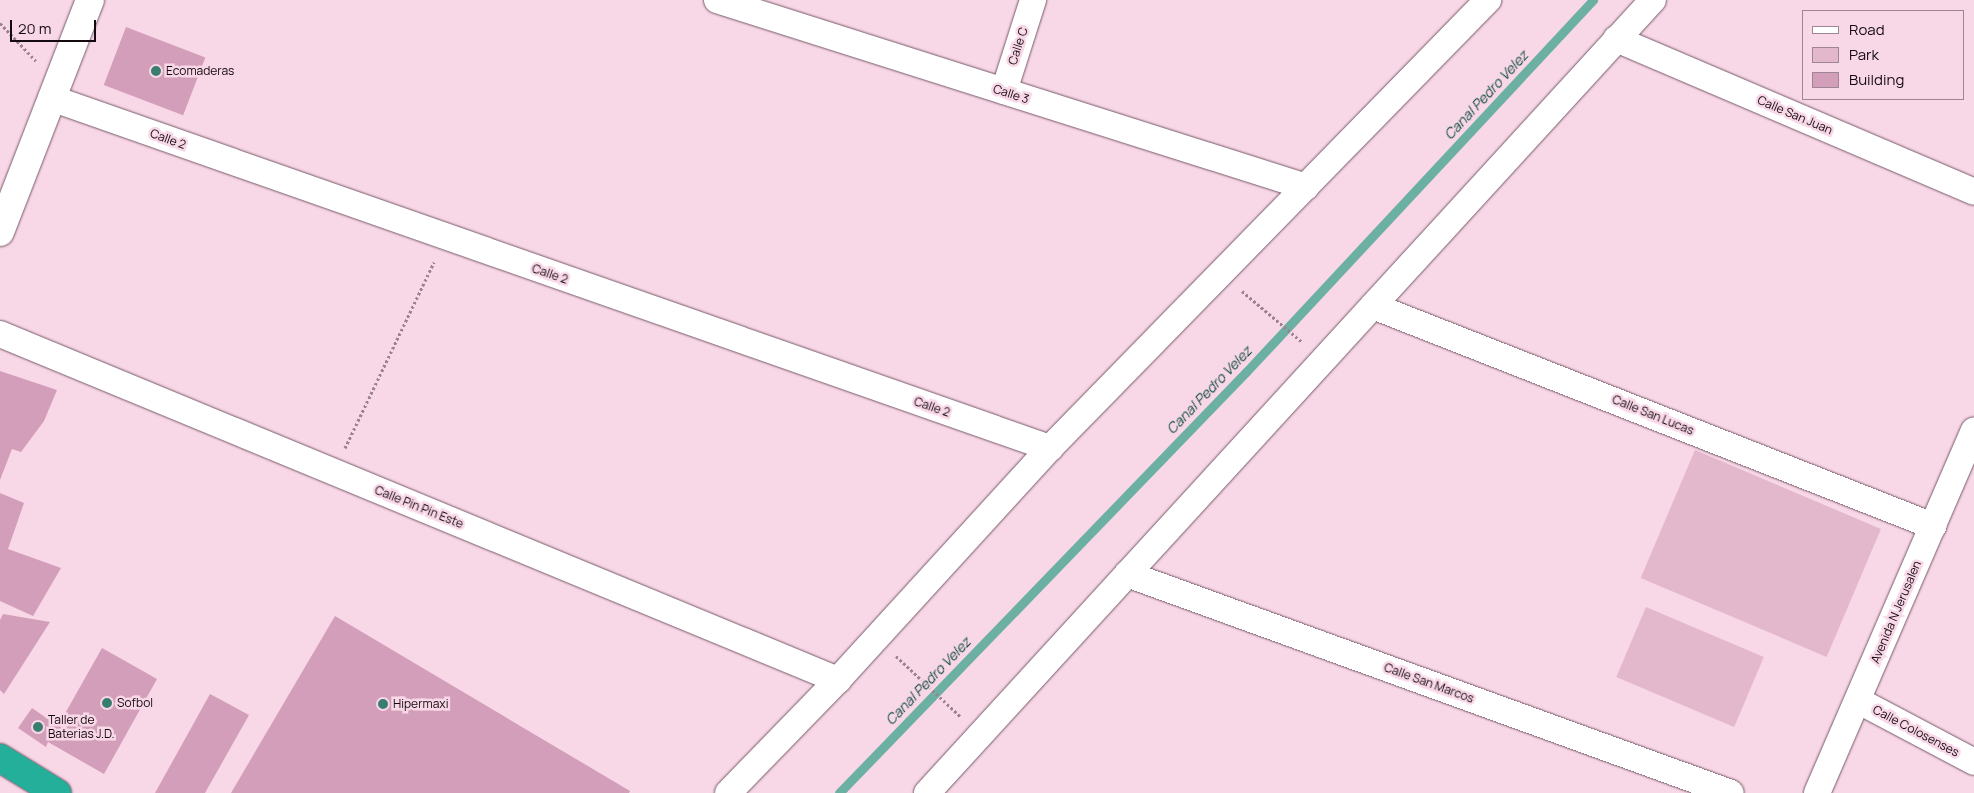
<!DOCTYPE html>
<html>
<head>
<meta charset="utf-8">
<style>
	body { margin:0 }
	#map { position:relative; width:1974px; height:793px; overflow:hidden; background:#f8d7e7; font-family:Manrope,sans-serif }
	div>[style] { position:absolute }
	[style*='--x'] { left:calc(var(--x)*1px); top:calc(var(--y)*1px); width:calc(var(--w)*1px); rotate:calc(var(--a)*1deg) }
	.green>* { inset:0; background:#e3b8cd; transform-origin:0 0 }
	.stream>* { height:9px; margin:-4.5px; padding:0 4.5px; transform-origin:4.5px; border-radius:4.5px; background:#6cb0a3 }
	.building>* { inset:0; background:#d39eb9; transform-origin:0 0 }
	.path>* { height:3px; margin-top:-1.5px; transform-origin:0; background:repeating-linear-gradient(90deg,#9a828e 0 2.5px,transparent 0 5px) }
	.roads { filter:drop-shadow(0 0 1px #765a68) drop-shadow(0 0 1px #765a68) }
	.street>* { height:26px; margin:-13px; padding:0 13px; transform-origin:13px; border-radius:13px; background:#fff }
	.secondary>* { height:28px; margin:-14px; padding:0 14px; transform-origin:14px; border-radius:14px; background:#fff }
	.highway>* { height:28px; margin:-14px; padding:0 14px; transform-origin:14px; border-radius:14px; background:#24af9b }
	.dots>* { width:14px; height:14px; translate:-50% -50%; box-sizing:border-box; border:2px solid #f8d7e7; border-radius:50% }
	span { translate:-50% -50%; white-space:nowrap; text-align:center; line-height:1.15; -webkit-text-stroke:5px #f8d7e7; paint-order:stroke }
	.street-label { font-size:12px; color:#150a10 }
	.poi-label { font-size:12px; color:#150a10 }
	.left { translate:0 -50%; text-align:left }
	.water-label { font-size:14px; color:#134e45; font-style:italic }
	.legend { position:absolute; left:1802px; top:10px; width:162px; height:90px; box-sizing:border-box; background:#f8d7e7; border:1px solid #9d8591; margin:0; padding:6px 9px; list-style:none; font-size:15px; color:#150a10 }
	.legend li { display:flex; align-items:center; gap:10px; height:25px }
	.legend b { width:25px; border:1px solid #9d8591 }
	.scale { position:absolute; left:10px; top:20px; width:86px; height:22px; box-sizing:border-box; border:2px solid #150a10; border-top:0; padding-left:6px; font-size:15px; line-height:18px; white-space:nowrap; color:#150a10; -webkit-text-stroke:4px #f8d7e7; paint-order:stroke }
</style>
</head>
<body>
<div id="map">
	<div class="green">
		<i style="left:1695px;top:450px;width:202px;height:139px;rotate:23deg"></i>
		<i style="left:1646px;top:607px;width:128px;height:76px;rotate:23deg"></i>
	</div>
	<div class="stream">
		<i style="--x:839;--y:793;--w:586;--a:-45.97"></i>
		<i style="--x:1246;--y:372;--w:509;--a:-46.99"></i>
	</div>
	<div class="building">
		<i style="left:126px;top:27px;width:85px;height:62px;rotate:21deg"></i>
		<i style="clip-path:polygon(0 371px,57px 390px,44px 421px,21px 452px,12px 449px,0 480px)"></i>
		<i style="clip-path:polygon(0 493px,24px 503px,8px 549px,61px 568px,33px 616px,0 601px)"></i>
		<i style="clip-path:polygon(3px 614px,50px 622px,4px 694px,0 690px,0 620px)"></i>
		<i style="clip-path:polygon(335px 616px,630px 791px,629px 793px,231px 793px)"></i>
		<i style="clip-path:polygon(102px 648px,157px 679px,104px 774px,48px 742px,46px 747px,18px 728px,32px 708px,58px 726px)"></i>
		<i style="clip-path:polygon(210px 694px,249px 715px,205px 793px,155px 793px)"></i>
	</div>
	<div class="path">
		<i style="--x:0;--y:23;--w:52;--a:46.5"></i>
		<i style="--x:1242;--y:291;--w:79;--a:40.4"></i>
		<i style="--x:345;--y:448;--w:206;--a:-64.4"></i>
		<i style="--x:896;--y:656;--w:89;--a:43.2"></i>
	</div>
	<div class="roads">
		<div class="street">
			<i style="--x:717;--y:0;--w:618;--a:17.61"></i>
			<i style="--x:1616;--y:39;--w:389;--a:23.1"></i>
			<i style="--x:1004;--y:91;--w:96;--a:-72.3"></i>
			<i style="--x:51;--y:98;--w:1059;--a:19.31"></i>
			<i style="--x:1373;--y:306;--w:602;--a:21.45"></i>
			<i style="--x:0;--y:334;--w:907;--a:22.44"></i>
			<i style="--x:1127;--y:574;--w:642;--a:19.93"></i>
			<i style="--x:1859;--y:701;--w:130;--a:27.9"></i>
			<i style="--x:728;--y:793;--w:158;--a:-45.8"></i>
			<i style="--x:838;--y:680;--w:314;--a:-47.6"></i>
			<i style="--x:1050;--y:448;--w:627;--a:-45.65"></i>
			<i style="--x:927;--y:793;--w:1075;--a:-47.53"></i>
			<i style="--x:1817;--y:793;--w:395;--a:-66.6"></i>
		</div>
		<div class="secondary">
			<i style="--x:0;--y:232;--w:249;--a:-68.8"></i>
		</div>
		<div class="highway">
			<i style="--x:0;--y:758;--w:67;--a:31.6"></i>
		</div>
	</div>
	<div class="dots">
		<i style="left:156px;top:71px;background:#397d71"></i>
		<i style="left:107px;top:703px;background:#397d71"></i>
		<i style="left:383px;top:704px;background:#397d71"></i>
		<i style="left:38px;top:727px;background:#397d71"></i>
	</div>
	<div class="street-label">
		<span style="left:1018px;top:46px;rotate:-72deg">Calle C</span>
		<span style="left:1011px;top:94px;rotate:18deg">Calle 3</span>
		<span style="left:1795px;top:115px;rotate:23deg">Calle San Juan</span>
		<span style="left:168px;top:139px;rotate:20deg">Calle 2</span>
		<span style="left:550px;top:274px;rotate:19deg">Calle 2</span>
		<span style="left:932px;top:407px;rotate:19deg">Calle 2</span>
		<span style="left:1653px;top:415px;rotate:22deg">Calle San Lucas</span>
		<span style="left:419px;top:507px;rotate:22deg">Calle Pin Pin Este</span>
		<span style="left:1896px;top:612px;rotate:-67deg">Avenida N Jerusalen</span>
		<span style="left:1429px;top:683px;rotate:20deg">Calle San Marcos</span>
		<span style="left:1916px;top:731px;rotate:28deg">Calle Colosenses</span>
	</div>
	<div class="poi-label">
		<span class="left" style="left:166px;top:71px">Ecomaderas</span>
		<span class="left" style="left:117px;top:703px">Sofbol</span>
		<span class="left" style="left:393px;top:704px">Hipermaxi</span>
		<span class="left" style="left:48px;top:727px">Taller de<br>Baterias J.D.</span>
	</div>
	<div class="water-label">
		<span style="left:1486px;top:95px;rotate:-47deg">Canal Pedro Velez</span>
		<span style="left:1209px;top:390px;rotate:-46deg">Canal Pedro Velez</span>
		<span style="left:928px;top:681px;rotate:-46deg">Canal Pedro Velez</span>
	</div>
	<ul class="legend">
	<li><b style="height:6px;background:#fff"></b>Road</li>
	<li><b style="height:14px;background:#e3b8cd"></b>Park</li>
	<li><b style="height:14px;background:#d39eb9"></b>Building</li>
	</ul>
	<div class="scale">20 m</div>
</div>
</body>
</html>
